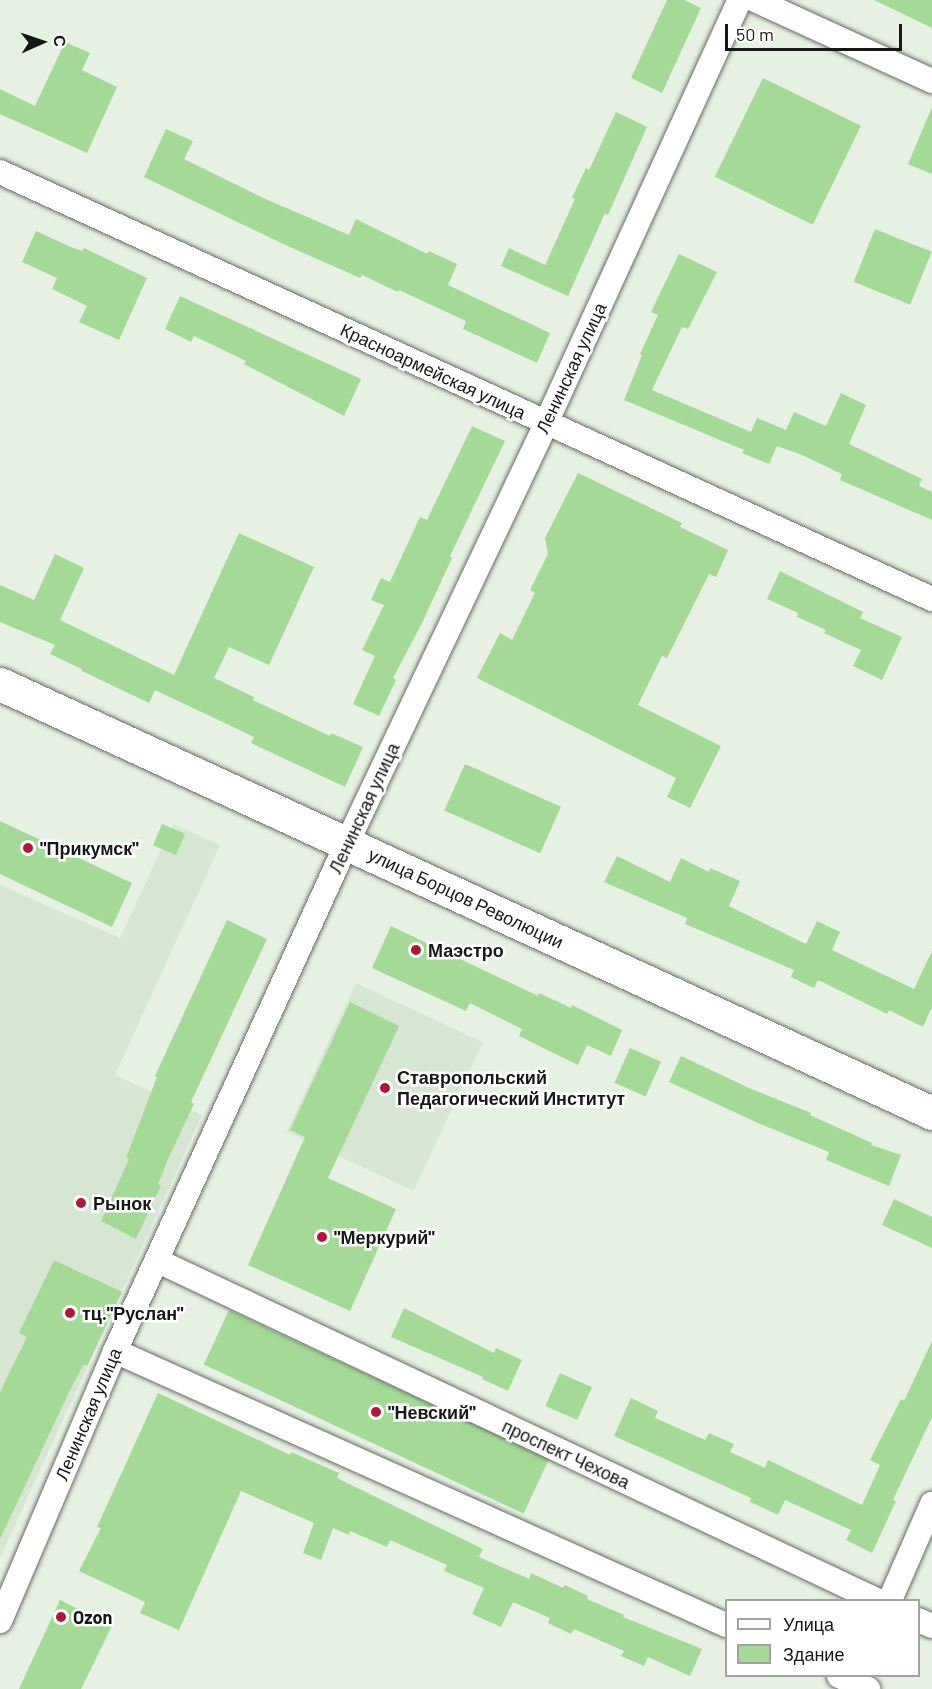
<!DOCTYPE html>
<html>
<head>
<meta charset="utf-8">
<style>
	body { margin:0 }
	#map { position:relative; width:932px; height:1689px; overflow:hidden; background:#e6f0e3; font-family:Barlow,sans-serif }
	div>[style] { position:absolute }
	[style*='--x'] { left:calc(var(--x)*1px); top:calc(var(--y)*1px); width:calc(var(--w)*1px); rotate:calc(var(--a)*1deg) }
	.built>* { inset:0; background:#d6e6d2; transform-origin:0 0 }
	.building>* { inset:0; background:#a5d998; transform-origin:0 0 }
	.roads { filter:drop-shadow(0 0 2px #646d61) drop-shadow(0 0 2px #646d61) }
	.minor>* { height:24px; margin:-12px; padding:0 12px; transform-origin:12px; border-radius:12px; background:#fff }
	.secondary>* { height:33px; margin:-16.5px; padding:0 16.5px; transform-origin:16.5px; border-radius:16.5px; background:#fff }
	.dots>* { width:16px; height:16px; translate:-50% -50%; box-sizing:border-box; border:3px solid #fff; border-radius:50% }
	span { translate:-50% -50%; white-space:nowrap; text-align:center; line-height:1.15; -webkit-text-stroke:5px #fff; paint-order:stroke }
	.street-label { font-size:18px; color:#151914 }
	.poi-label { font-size:18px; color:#151914; font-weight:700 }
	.left { translate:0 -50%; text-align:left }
	.legend { position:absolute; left:725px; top:1599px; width:195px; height:78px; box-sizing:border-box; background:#fff; border:2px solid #a1a3a1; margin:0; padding:8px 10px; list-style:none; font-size:18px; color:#151914 }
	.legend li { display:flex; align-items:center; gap:12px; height:30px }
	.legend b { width:30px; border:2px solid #a1a3a1 }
	.north { position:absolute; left:12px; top:12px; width:60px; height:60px; -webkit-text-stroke:4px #fff; paint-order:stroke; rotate:87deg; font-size:16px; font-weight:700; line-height:24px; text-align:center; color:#151914 }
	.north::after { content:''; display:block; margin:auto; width:21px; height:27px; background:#151914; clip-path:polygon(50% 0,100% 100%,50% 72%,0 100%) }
	.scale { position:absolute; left:725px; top:24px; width:177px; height:27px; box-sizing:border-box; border:3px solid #151914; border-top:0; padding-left:8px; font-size:18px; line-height:21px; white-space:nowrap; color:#151914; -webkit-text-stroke:4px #fff; paint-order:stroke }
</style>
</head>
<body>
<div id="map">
	<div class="built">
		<i style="clip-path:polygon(173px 824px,220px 845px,115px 1075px,202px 1115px,0 1558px,0 885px,120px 938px)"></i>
		<i style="left:356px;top:983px;width:140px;height:164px;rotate:25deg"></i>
	</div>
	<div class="building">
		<i style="clip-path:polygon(667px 0,684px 0,701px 8px,662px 93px,631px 78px)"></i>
		<i style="clip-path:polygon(874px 0,932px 0,932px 28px)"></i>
		<i style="clip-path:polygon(65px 42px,90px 53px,82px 70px,117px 87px,87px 153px,0 114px,0 89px,35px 106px)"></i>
		<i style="left:763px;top:78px;width:109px;height:110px;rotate:26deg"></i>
		<i style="clip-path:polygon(932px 107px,932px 174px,908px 164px)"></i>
		<i style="clip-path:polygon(616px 112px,647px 127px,608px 215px,605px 213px,568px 296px,501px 266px,509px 248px,545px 265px,575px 199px,572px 198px,586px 168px,589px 170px)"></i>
		<i style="clip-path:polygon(166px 129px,193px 141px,184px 159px,261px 197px,349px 235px,356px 219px,427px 254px,429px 251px,457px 264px,448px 285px,550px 333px,537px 363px,463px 329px,466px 321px,399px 290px,398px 292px,362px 275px,360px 278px,281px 243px,144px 177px)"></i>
		<i style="left:875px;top:229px;width:61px;height:57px;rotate:22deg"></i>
		<i style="clip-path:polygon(36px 231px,71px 247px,82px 251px,84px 248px,147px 278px,119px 340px,79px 322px,87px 306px,52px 289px,57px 278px,22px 262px)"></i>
		<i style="clip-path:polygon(679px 254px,717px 272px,688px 329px,682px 327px,652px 390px,751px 432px,757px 418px,786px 430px,794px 412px,826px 426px,841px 393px,866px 405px,849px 444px,922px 479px,919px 486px,932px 492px,932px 520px,840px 480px,842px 474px,802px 455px,777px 446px,769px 464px,742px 453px,744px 450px,624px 400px,642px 355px,640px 354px,658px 315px,651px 312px)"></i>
		<i style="clip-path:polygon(180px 296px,361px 379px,344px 416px,244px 364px,246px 361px,194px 336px,191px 342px,165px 329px)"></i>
		<i style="clip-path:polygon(472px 426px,505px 441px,450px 556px,452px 558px,422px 623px,393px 678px,396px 680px,379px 716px,353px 704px,375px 656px,362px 650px,384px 605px,371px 600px,381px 578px,390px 582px,420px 517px,427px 520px)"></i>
		<i style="clip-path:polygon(578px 473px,682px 523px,680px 527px,728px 550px,716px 577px,709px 574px,667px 658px,662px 656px,638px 705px,721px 746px,690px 808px,667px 797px,676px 778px,477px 678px,500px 633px,512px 640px,535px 593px,530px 590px,548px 554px,545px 538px)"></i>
		<i style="clip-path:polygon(239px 533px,314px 567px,269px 665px,229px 647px,214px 678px,254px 697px,253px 700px,330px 736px,331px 733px,363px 747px,345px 787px,251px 743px,254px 737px,155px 690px,149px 703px,82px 671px,82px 669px,50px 654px,55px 645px,0 622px,0 585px,34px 600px,55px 554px,84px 568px,60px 620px,174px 675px)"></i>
		<i style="clip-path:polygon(780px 571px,863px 612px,860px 618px,902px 637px,882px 680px,853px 666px,861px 650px,824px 633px,826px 630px,797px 617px,798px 613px,767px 599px)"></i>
		<i style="left:465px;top:764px;width:105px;height:51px;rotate:24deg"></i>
		<i style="clip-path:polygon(0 821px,132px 883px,112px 927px,0 874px)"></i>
		<i style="left:162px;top:824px;width:25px;height:23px;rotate:23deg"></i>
		<i style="clip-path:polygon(617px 856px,670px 882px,681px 858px,709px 872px,710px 868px,740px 881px,729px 906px,806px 944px,817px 921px,840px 932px,832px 950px,914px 989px,932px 951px,932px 1007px,923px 1027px,889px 1010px,887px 1014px,818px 980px,814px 988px,791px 977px,794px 970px,685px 924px,687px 918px,604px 882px)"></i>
		<i style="clip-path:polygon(227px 920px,267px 939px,191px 1102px,194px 1104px,169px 1157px,158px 1184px,161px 1186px,136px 1239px,101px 1221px,129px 1159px,126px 1158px,157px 1077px,155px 1076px)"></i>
		<i style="clip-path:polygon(391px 926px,538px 996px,539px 993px,571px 1008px,572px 1005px,622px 1030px,611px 1056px,587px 1045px,578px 1065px,519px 1036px,522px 1029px,470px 1003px,466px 1011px,372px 968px)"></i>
		<i style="clip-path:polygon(350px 1002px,399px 1026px,328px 1178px,396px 1209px,350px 1311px,248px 1265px,305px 1137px,290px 1130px)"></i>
		<i style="left:630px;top:1048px;width:34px;height:38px;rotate:24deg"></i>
		<i style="clip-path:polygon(681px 1056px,749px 1088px,811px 1113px,810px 1115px,872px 1143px,871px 1145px,901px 1155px,889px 1186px,826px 1160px,829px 1152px,758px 1123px,669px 1082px)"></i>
		<i style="clip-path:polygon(894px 1199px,932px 1217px,932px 1248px,882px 1225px)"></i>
		<i style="clip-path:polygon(54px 1260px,122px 1292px,87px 1366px,84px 1364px,70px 1390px,0 1539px,0 1392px,27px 1337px,19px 1333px)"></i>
		<i style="clip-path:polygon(404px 1308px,494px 1353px,496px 1348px,522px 1360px,508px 1391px,482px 1379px,483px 1377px,391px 1337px)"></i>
		<i style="left:229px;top:1310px;width:353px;height:60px;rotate:25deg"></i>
		<i style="clip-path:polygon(932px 1341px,932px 1417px,893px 1500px,896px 1501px,872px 1553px,846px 1540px,851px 1530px,785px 1500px,778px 1515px,750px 1502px,751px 1498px,614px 1436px,631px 1398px,658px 1411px,655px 1418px,705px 1440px,709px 1433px,734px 1444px,730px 1452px,765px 1468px,768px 1460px,862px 1505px,880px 1465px,870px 1460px,901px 1399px,904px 1401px)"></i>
		<i style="left:560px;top:1373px;width:35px;height:36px;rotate:24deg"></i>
		<i style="clip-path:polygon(158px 1393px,290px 1455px,291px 1452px,339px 1473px,337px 1478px,483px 1549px,479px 1557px,529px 1579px,531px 1573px,563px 1588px,565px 1585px,588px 1596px,587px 1599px,624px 1615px,623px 1617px,702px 1649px,690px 1676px,648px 1657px,644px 1666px,621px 1656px,624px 1651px,574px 1629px,571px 1634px,548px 1623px,550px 1618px,513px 1602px,501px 1627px,472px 1614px,484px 1588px,444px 1571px,447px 1565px,390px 1540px,387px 1547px,350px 1531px,349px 1535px,333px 1528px,321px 1560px,303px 1553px,314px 1523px,241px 1491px,179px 1630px,140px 1613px,145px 1602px,79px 1571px,101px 1528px,97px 1527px)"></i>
		<i style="clip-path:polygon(60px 1600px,112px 1626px,81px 1689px,19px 1689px)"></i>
	</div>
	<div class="roads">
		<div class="minor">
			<i style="--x:755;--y:0;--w:195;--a:24.6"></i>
			<i style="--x:0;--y:172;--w:1025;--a:24.62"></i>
			<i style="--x:158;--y:1261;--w:794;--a:25.27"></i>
			<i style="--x:115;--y:1351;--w:670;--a:24.15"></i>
			<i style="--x:890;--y:1600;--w:105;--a:-66.4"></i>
			<i style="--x:918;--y:1620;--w:15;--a:23"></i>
			<i style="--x:0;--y:1621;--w:293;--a:-66.9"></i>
			<i style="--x:115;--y:1351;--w:558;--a:-65.45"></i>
			<i style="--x:347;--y:843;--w:465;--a:-64.6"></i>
			<i style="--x:546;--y:423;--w:465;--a:-65.4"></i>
			<i style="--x:839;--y:1676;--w:32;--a:24"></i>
		</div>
		<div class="secondary">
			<i style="--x:0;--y:684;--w:1026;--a:24.72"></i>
		</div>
	</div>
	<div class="dots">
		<i style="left:28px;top:848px;background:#ae193a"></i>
		<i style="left:416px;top:950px;background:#ae193a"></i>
		<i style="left:385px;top:1088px;background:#ae193a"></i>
		<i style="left:81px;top:1203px;background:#ae193a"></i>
		<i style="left:322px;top:1237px;background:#ae193a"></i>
		<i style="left:70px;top:1313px;background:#ae193a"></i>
		<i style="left:376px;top:1412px;background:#ae193a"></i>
		<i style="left:61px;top:1617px;background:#ae193a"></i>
	</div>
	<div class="street-label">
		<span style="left:571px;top:368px;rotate:-65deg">Ленинская улица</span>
		<span style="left:433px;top:371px;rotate:25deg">Красноармейская улица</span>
		<span style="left:364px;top:808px;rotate:-65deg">Ленинская улица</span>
		<span style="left:466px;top:898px;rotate:25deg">улица Борцов Революции</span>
		<span style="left:88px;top:1414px;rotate:-67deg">Ленинская улица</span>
		<span style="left:566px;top:1454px;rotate:25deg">проспект Чехова</span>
	</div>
	<div class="poi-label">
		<span class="left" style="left:40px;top:848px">"Прикумск"</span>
		<span class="left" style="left:428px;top:950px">Маэстро</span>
		<span class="left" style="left:397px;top:1088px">Ставропольский<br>Педагогический Институт</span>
		<span class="left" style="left:93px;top:1203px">Рынок</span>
		<span class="left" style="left:334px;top:1237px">"Меркурий"</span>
		<span class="left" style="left:82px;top:1313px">тц."Руслан"</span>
		<span class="left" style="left:388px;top:1412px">"Невский"</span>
		<span class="left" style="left:73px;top:1617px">Ozon</span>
	</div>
	<ul class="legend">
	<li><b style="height:8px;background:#fff"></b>Улица</li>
	<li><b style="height:16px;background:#a5d998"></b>Здание</li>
	</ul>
	<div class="north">С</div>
	<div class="scale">50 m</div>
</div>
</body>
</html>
